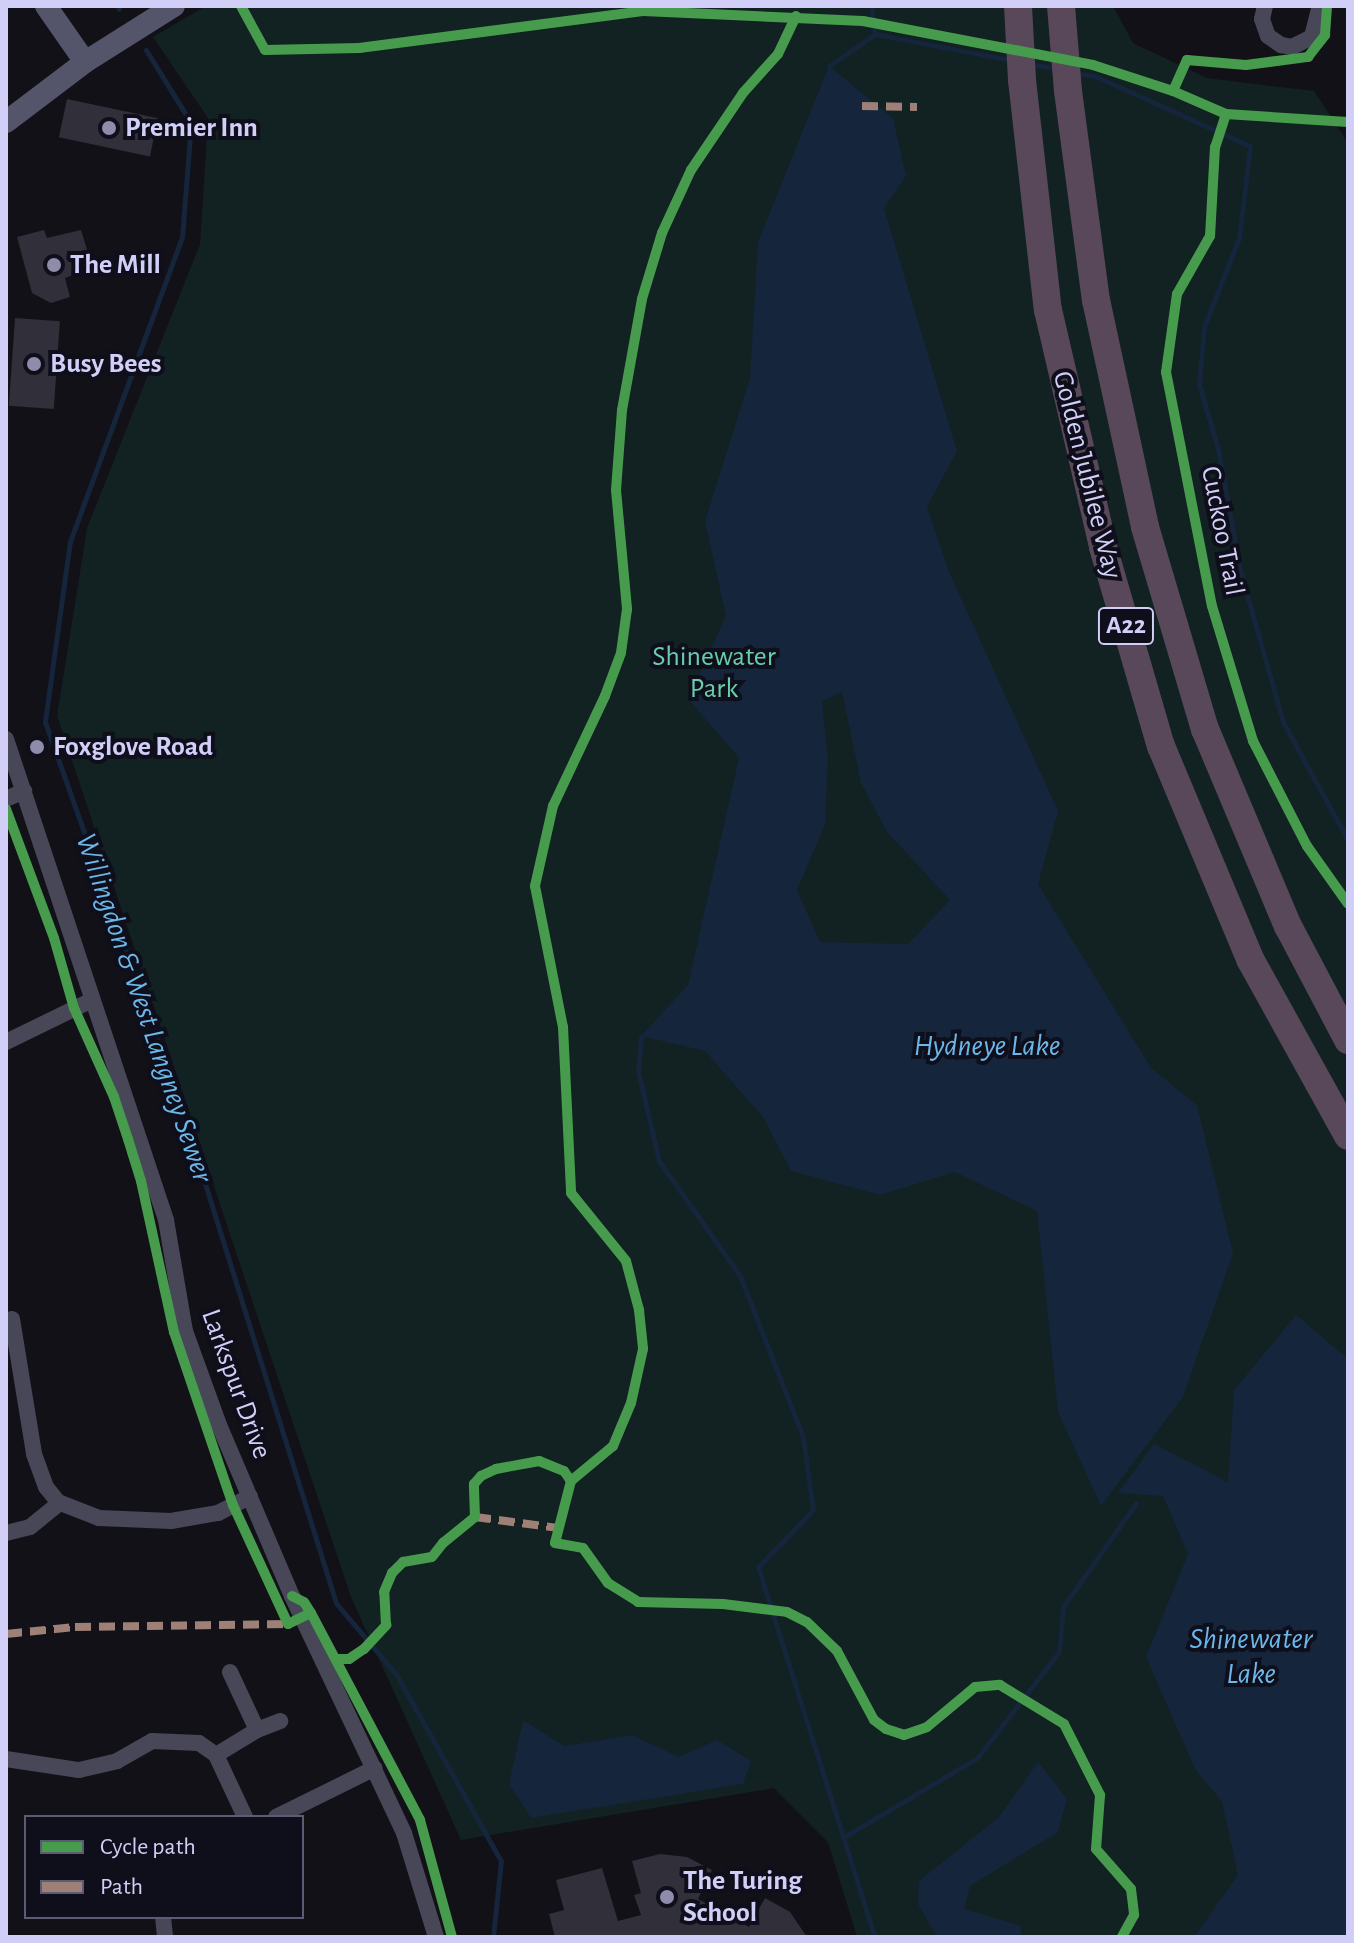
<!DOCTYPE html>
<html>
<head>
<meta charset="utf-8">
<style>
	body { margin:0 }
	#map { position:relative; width:1354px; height:1943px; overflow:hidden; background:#121118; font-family:"Alegreya Sans",sans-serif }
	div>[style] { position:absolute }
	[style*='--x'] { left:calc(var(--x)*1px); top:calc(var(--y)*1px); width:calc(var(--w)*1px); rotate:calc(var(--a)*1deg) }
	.green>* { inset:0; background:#122122 }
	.water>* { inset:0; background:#15253b }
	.stream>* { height:5px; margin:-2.5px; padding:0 2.5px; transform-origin:2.5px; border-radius:2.5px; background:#15253b }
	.building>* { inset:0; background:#302f3a; transform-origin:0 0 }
	.street>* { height:16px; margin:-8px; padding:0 8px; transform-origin:8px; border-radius:8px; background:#474758 }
	.secondary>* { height:22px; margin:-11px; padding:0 11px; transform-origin:11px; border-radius:11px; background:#54556a }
	.highway>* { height:28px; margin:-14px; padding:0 14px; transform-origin:14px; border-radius:14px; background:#58485a }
	.quiet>* { height:8px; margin-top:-4px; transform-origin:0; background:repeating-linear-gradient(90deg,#9e8076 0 16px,transparent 0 24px) }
	.cycleway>* { height:10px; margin:-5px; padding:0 5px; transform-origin:5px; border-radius:5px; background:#469c4c }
	.dots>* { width:22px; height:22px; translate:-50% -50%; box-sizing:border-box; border:4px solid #0f0e1b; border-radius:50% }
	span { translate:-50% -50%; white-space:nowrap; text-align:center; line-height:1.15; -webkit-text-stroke:8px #0f0e1b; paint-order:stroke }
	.shield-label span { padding:2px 6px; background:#0f0e1b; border:2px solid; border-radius:6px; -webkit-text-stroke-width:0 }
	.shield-label { font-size:26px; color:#d1cff8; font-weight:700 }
	.poi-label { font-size:28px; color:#d1cff8; font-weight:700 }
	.left { translate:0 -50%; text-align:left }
	.street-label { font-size:28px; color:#d1cff8 }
	.park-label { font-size:28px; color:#66cdad }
	.water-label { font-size:30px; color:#6bb7ea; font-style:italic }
	.frame { position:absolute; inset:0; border:8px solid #d1cff8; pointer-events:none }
	.legend { position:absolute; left:24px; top:1815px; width:280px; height:104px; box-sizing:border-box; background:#0f0e1b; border:2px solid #5d5b73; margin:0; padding:10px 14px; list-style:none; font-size:24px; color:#d1cff8 }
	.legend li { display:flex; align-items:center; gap:16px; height:40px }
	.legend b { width:40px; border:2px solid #5d5b73 }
</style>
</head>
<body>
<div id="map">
	<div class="green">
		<i style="clip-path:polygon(206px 6px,1113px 6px,1133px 43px,1207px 78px,1314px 91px,1348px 143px,1348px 1937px,857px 1937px,828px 1842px,774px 1788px,461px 1840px,351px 1597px,57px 716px,87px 528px,200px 244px,208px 118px,153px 37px)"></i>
	</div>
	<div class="water">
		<i style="clip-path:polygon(evenodd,829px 66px,893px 118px,906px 176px,884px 208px,957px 451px,927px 507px,949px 572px,1058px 811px,1038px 884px,1151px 1068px,1197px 1105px,1233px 1253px,1183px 1397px,1101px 1506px,1058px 1412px,1037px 1211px,955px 1172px,880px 1195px,791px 1171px,763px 1117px,705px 1051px,641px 1036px,688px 985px,739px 758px,688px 699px,726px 616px,705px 521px,750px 378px,758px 242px,829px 66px,842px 692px,861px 783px,887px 832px,950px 900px,908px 944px,820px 942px,797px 890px,825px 825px,828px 759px,822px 701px,842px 692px)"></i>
		<i style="clip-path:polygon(1296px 1315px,1348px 1359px,1348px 1937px,1194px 1937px,1238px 1875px,1222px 1802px,1195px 1769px,1146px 1657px,1188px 1554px,1163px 1496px,1118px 1493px,1154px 1444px,1228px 1482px,1234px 1390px)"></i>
		<i style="clip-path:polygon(523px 1720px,564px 1746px,632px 1735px,679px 1757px,717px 1740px,751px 1761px,743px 1784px,531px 1818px,509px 1784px)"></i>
		<i style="clip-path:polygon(1038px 1762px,1067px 1799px,1058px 1832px,970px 1886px,964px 1909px,1021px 1926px,1021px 1937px,937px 1937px,918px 1904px,919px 1881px,999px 1817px)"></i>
	</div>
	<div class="stream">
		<i style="--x:118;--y:6;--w:3;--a:72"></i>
		<i style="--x:871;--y:6;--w:28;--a:82"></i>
		<i style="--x:875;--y:34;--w:137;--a:10.9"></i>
		<i style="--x:146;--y:50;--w:86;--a:58.3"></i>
		<i style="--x:191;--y:123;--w:114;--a:94.5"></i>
		<i style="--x:182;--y:237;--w:324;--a:110.2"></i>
		<i style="--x:70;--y:541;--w:183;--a:97.9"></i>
		<i style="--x:45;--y:722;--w:395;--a:70.5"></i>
		<i style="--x:177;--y:1094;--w:533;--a:72.65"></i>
		<i style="--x:336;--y:1603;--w:93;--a:49.8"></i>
		<i style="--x:396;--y:1674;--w:214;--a:60.7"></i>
		<i style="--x:501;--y:1861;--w:76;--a:96"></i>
		<i style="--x:1032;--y:64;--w:26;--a:11"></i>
		<i style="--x:829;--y:66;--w:56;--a:-34.8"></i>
		<i style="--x:1075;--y:73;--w:20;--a:9"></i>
		<i style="--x:1095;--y:76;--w:170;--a:24.3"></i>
		<i style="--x:1250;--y:146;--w:93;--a:96.8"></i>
		<i style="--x:1239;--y:238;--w:96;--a:111.5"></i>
		<i style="--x:1204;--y:327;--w:57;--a:95"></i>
		<i style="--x:1199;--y:384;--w:68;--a:73.7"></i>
		<i style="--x:1218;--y:449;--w:123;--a:79.7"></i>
		<i style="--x:1240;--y:570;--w:158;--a:74.2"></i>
		<i style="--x:1283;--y:722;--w:135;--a:61.2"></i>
		<i style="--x:641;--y:1036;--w:35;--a:95"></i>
		<i style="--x:638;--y:1071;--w:92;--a:76.9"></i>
		<i style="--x:659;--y:1161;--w:141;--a:54.8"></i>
		<i style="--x:740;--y:1276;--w:173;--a:68.6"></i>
		<i style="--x:803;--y:1437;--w:74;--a:82.2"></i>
		<i style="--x:813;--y:1510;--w:79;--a:134"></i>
		<i style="--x:758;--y:1567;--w:388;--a:72.5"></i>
		<i style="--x:844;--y:1837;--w:155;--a:-30.7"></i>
		<i style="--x:977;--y:1758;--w:134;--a:-52.3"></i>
		<i style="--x:1059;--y:1652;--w:45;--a:-84.9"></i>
		<i style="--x:1063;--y:1607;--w:127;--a:-54.9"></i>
	</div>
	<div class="building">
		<i style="left:67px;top:99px;width:93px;height:39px;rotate:12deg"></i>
		<i style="clip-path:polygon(44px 230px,47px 238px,81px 230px,89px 256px,81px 259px,85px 271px,65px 278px,70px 297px,51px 303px,32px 293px,17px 237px)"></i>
		<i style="left:15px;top:318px;width:45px;height:88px;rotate:4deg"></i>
		<i style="clip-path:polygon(660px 1854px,687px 1857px,712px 1870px,698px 1899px,749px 1927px,765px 1898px,790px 1912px,807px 1937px,555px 1937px,549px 1914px,564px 1910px,556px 1880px,602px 1868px,618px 1921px,641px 1915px,634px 1895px,641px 1893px,632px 1861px)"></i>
	</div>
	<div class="street">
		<i style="--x:1265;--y:6;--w:13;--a:103"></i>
		<i style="--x:1262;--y:19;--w:18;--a:71"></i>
		<i style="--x:1268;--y:36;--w:16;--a:35"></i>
		<i style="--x:1281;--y:45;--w:11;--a:10"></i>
		<i style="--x:1292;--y:47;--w:22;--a:-27"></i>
		<i style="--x:1312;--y:37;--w:32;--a:-76"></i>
		<i style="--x:6;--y:739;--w:507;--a:71.6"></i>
		<i style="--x:166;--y:1220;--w:113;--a:80.3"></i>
		<i style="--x:185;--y:1331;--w:100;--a:70.1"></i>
		<i style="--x:219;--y:1425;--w:186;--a:66.9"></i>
		<i style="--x:292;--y:1596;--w:262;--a:64.7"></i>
		<i style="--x:404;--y:1833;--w:109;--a:72.9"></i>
		<i style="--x:6;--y:799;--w:20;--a:-24"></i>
		<i style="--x:6;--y:1042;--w:96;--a:-26"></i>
		<i style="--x:12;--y:1319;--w:137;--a:80.7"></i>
		<i style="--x:34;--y:1454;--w:35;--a:70"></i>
		<i style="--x:46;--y:1487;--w:19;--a:51"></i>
		<i style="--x:58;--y:1502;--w:44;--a:21.3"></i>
		<i style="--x:99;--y:1518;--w:72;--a:2.4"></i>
		<i style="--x:171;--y:1521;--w:48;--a:-9.7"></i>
		<i style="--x:218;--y:1513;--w:36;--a:-27"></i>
		<i style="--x:6;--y:1533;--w:25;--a:-14"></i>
		<i style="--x:30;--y:1527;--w:38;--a:-39"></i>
		<i style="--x:230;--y:1672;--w:64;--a:65"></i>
		<i style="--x:216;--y:1755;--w:48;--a:-31.4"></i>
		<i style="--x:257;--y:1730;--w:25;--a:-21"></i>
		<i style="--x:6;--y:1759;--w:74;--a:8.6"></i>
		<i style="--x:79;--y:1770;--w:39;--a:-13"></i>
		<i style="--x:117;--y:1761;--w:40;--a:-29.7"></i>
		<i style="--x:152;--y:1741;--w:47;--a:2.4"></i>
		<i style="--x:199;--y:1743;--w:21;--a:35"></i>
		<i style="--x:216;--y:1755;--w:68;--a:64.9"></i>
		<i style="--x:276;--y:1817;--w:110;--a:-26.3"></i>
		<i style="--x:163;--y:1917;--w:20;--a:84"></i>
	</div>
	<div class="secondary">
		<i style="--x:46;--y:6;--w:68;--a:55.1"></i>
		<i style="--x:6;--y:122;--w:99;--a:-37.2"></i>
		<i style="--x:85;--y:62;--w:105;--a:-32.2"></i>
	</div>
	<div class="highway">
		<i style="--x:1018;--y:6;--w:74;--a:86.9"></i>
		<i style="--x:1022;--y:80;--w:231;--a:83.6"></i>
		<i style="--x:1048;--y:310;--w:243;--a:76.9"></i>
		<i style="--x:1103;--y:547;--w:207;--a:73.8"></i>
		<i style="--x:1161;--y:746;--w:231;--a:67.3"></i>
		<i style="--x:1250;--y:959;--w:202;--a:61"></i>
		<i style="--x:1061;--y:6;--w:85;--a:85.3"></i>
		<i style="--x:1068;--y:91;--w:211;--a:82.4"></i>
		<i style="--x:1096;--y:300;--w:232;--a:77.8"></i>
		<i style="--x:1145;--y:527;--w:211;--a:73.5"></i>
		<i style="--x:1205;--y:729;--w:214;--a:67.2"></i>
		<i style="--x:1288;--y:926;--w:129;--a:62.2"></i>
	</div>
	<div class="quiet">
		<i style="--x:862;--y:106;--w:55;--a:1"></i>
		<i style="--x:475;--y:1517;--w:85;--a:7.5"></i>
		<i style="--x:6;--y:1634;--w:69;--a:-5.8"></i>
		<i style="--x:75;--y:1627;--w:213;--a:-0.8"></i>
	</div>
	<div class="cycleway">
		<i style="--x:241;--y:6;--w:50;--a:61.4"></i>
		<i style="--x:265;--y:50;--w:94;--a:-1.2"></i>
		<i style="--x:359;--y:48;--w:286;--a:-7.4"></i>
		<i style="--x:643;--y:11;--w:220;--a:2.6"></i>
		<i style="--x:863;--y:21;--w:234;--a:10.8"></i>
		<i style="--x:1093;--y:65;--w:84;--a:18"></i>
		<i style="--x:1173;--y:91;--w:58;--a:23.5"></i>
		<i style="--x:1226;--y:114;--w:122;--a:3.8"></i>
		<i style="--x:796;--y:16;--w:42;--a:115.3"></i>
		<i style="--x:778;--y:54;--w:52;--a:131.9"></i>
		<i style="--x:743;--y:93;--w:93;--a:124"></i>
		<i style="--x:691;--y:170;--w:69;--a:114.7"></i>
		<i style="--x:662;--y:233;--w:69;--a:106.9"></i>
		<i style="--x:642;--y:299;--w:113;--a:100.2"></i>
		<i style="--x:622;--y:410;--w:80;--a:94.3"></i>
		<i style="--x:616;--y:490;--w:120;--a:84.7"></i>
		<i style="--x:627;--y:609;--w:44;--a:97.8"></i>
		<i style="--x:621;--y:653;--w:46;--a:110.4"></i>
		<i style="--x:605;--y:696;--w:122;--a:115.3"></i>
		<i style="--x:553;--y:806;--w:82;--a:102.7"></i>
		<i style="--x:535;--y:886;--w:144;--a:78.8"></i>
		<i style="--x:563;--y:1027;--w:166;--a:87.2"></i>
		<i style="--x:571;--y:1193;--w:87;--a:51"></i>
		<i style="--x:626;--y:1261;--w:51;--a:75.1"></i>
		<i style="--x:639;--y:1310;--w:39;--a:84"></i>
		<i style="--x:643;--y:1349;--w:55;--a:102.5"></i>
		<i style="--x:631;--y:1403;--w:47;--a:112.7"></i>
		<i style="--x:613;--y:1446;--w:55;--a:140.2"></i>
		<i style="--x:571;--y:1481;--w:64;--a:104.5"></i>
		<i style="--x:555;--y:1543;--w:28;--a:10"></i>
		<i style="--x:583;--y:1548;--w:43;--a:54.5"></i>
		<i style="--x:608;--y:1583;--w:36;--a:32"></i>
		<i style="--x:638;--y:1602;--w:85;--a:1.3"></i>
		<i style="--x:723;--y:1604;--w:64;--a:7.1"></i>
		<i style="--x:787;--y:1612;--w:22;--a:27"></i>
		<i style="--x:807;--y:1622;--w:42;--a:44"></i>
		<i style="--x:837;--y:1651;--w:78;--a:61.8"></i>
		<i style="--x:874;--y:1720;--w:15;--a:37"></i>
		<i style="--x:886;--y:1729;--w:19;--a:18"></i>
		<i style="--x:904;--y:1735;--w:24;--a:-19"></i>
		<i style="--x:927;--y:1727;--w:62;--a:-39.8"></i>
		<i style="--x:975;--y:1687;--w:25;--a:-5"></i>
		<i style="--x:1000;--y:1685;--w:75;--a:31.4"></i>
		<i style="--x:1064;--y:1724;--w:80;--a:63.1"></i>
		<i style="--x:1100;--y:1795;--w:54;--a:94.2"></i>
		<i style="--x:1096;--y:1849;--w:53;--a:48.8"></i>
		<i style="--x:1131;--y:1889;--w:26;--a:83"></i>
		<i style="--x:1134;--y:1915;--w:25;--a:119"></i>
		<i style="--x:1173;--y:91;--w:34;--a:-66"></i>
		<i style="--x:1187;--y:60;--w:59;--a:4.8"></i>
		<i style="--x:1246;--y:65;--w:63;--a:-7.4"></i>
		<i style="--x:1308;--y:57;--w:28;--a:-52"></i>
		<i style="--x:1325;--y:35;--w:29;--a:-86"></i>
		<i style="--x:1226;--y:114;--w:35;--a:108"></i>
		<i style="--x:1215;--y:147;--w:89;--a:93.2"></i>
		<i style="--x:1210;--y:236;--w:67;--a:119.6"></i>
		<i style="--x:1177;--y:294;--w:79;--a:98"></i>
		<i style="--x:1166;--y:372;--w:238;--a:78.9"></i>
		<i style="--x:1212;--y:606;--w:141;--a:73.1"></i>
		<i style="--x:1253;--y:741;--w:118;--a:62.8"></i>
		<i style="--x:1307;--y:846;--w:71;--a:54.7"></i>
		<i style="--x:6;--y:809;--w:138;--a:69.6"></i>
		<i style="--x:54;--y:938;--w:73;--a:74.1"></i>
		<i style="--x:74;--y:1008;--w:98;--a:65.8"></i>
		<i style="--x:114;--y:1097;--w:44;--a:71.6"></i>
		<i style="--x:128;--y:1139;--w:44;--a:72.8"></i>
		<i style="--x:141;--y:1181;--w:155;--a:77.7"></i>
		<i style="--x:174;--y:1332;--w:183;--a:71.2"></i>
		<i style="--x:233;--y:1505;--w:131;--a:65.2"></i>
		<i style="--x:288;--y:1624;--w:25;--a:-26"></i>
		<i style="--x:292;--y:1596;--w:13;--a:27"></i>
		<i style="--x:304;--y:1602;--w:13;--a:58"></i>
		<i style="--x:311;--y:1613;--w:234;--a:62.2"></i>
		<i style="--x:420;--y:1820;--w:121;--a:74.7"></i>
		<i style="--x:336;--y:1659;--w:13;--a:0"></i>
		<i style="--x:349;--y:1659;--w:18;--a:-34"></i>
		<i style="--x:364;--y:1649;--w:33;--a:-47"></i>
		<i style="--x:386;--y:1625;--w:33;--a:-93"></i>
		<i style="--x:384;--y:1592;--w:21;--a:-67"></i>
		<i style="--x:392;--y:1573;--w:16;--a:-45"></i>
		<i style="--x:403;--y:1562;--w:29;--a:-10"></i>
		<i style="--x:432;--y:1557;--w:18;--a:-52"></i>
		<i style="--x:443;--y:1543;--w:41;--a:-39.1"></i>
		<i style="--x:475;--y:1517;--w:33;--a:-92"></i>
		<i style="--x:474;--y:1484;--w:11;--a:-49"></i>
		<i style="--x:481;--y:1476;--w:17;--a:-25"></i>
		<i style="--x:496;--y:1469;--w:44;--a:-10.5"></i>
		<i style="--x:539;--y:1461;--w:27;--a:22"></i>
		<i style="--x:564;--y:1471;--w:12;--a:55"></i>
	</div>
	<div class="dots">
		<i style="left:109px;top:128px;background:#8e8caa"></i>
		<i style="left:54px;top:265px;background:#8e8caa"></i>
		<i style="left:34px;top:364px;background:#8e8caa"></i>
		<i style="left:37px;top:747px;background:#8e8caa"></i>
		<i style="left:667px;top:1897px;background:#8e8caa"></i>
	</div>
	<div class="shield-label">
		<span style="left:1126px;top:626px">A22</span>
	</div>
	<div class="poi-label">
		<span class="left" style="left:125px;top:128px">Premier Inn</span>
		<span class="left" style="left:70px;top:265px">The Mill</span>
		<span class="left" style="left:50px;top:364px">Busy Bees</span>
		<span class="left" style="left:53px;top:747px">Foxglove Road</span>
		<span class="left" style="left:683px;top:1897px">The Turing<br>School</span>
	</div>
	<div class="street-label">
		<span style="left:1087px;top:475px;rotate:76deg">Golden Jubilee Way</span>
		<span style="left:1222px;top:531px;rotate:79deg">Cuckoo Trail</span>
		<span style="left:236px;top:1384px;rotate:70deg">Larkspur Drive</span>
	</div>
	<div class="park-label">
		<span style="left:714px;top:673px">Shinewater<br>Park</span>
	</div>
	<div class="water-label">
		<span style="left:144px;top:1008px;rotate:71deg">Willingdon &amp; West Langney Sewer</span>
		<span style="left:987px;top:1046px">Hydneye Lake</span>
		<span style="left:1251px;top:1656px">Shinewater<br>Lake</span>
	</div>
	<div class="frame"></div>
	<ul class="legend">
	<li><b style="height:10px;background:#469c4c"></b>Cycle path</li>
	<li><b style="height:10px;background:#9e8076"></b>Path</li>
	</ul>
</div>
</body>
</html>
